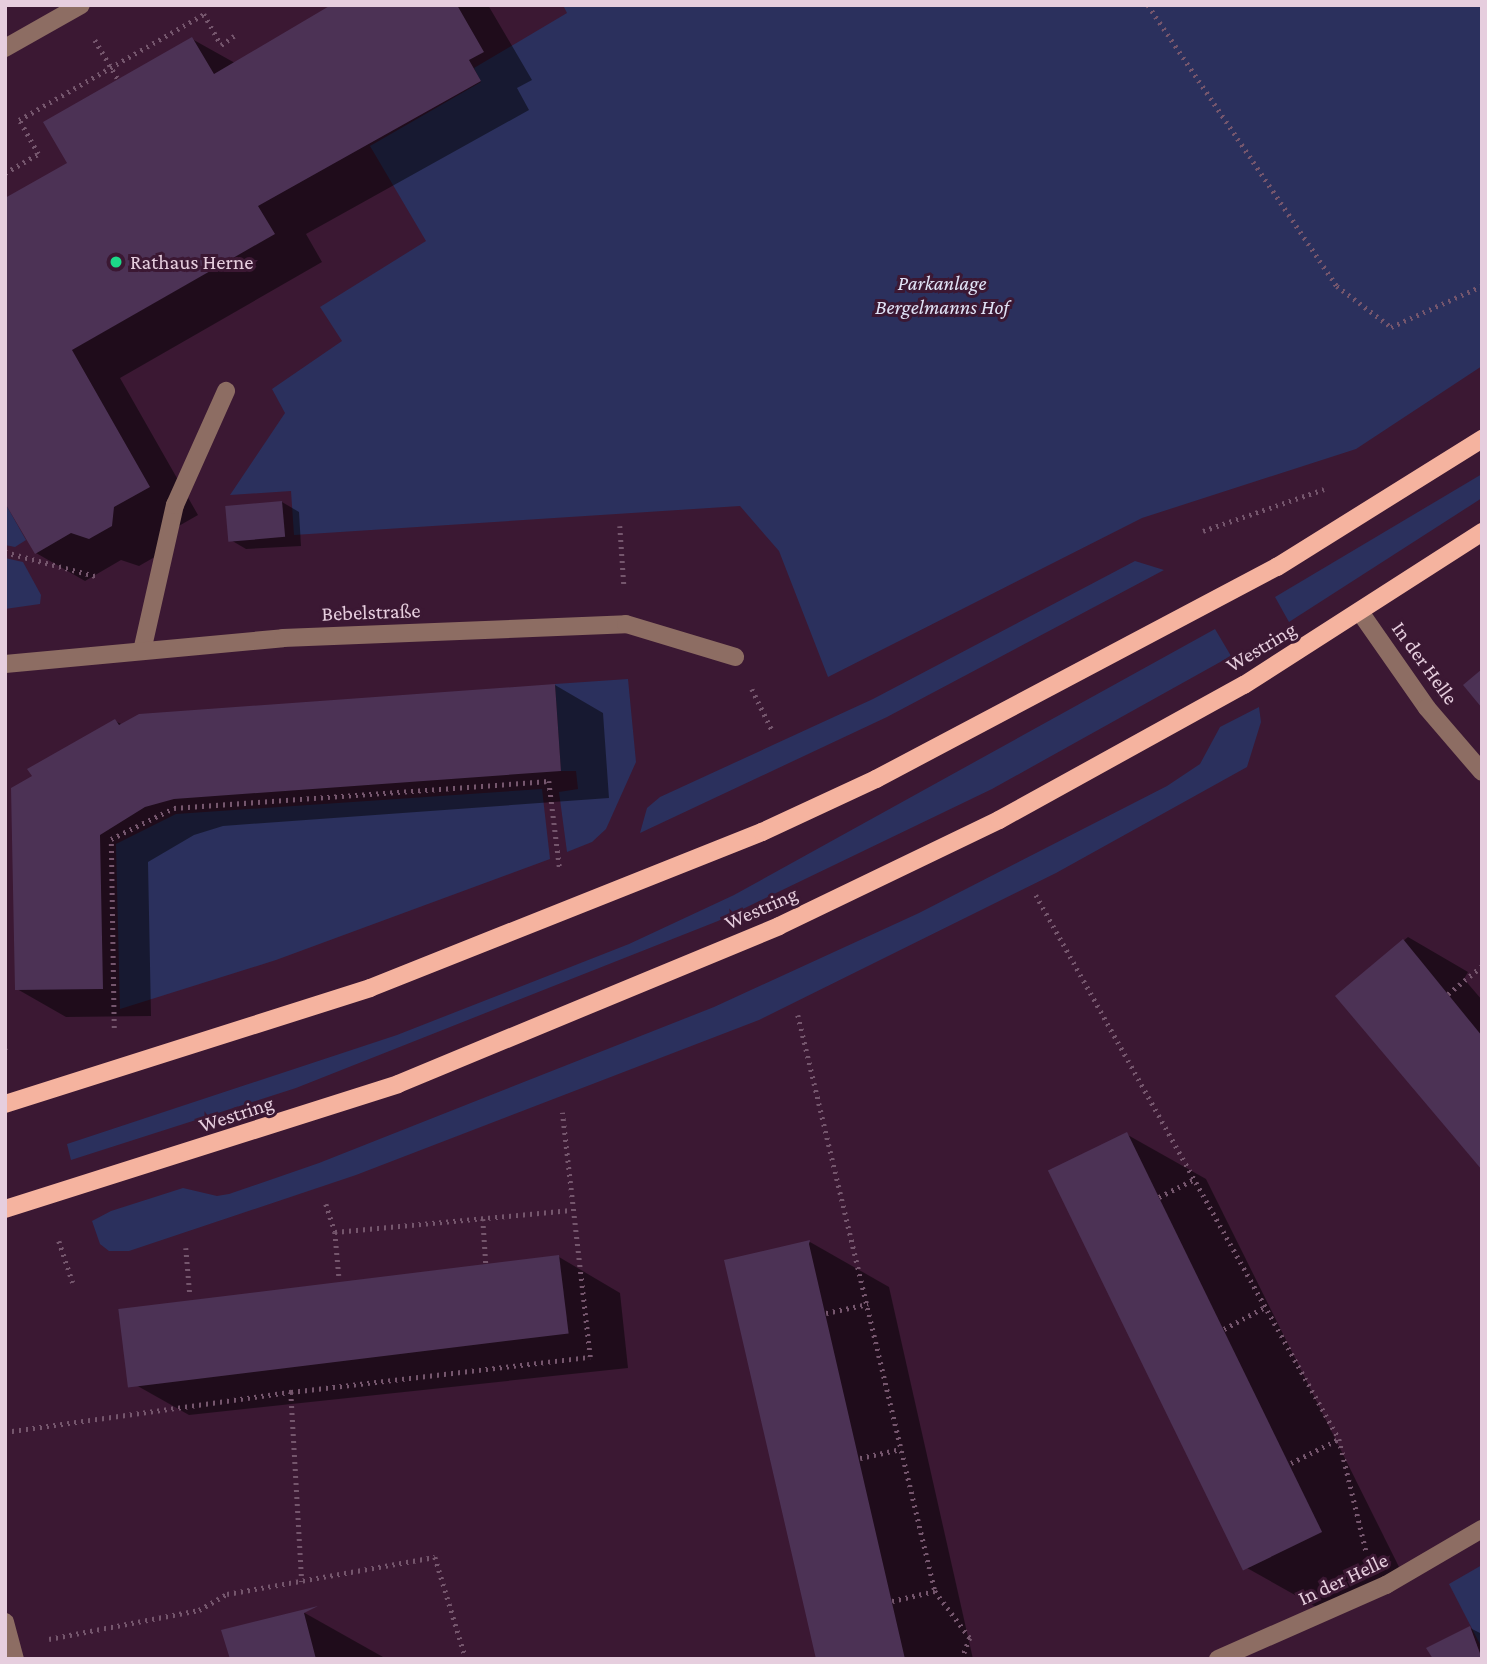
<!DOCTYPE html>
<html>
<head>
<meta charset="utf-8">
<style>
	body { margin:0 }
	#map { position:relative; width:1487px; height:1664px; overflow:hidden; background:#3b1833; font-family:"Crimson Pro",serif }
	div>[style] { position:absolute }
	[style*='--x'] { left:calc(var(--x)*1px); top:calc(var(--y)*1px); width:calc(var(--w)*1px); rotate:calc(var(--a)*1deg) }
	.green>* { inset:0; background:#2b305d }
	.shadow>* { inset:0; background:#0007 }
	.building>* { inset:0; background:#4c3255; transform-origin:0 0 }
	.path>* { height:4.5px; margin-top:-2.25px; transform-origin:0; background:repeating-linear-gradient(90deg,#75566d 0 2px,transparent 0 7px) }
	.minor>* { height:18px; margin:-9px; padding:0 9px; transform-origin:9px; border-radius:9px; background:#8d6d63 }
	.major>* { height:18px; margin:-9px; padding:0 9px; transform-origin:9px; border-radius:9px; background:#f5b39f }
	.dots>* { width:19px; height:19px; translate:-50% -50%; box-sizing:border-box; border:4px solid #3b1833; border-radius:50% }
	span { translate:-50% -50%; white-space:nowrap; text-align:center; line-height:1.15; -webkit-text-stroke:6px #3b1833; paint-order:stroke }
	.poi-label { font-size:21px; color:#e6cede }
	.left { translate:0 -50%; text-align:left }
	.park-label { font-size:21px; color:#e0e3f6; font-style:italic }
	.street-label { font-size:21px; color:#e6cede }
	.frame { position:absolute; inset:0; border:7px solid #e6cede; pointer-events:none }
</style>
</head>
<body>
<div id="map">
	<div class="green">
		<i style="clip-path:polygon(563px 5px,1482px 5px,1482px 366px,1356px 449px,1142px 518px,828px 677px,779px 551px,740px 506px,294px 535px,291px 491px,230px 495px,285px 413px,272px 389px,342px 341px,320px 307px,426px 241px,370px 146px,481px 82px,474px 68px,567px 13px)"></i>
		<i style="clip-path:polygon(1482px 474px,1482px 498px,1289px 622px,1275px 597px)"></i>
		<i style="clip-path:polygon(5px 503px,26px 540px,15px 547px,5px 545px)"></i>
		<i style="clip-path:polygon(5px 558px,23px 562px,41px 595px,40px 604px,5px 609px)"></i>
		<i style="clip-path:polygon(1135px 561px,1164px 570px,887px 717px,640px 833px,647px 808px,660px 797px,873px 699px)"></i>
		<i style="clip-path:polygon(1215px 629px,1231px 656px,992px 789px,718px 921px,296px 1088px,71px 1160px,67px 1144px,397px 1035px,629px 944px,734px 895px)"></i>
		<i style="clip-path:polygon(628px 679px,636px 762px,606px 829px,592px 842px,567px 852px,559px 792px,578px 789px,576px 771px,561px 771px,555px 684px)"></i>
		<i style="clip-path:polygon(1259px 707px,1261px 722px,1247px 767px,1056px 873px,759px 1020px,356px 1175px,129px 1251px,109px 1251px,100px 1244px,92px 1221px,111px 1211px,183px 1188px,217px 1196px,229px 1194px,319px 1163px,714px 1007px,919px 913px,1167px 786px,1200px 764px,1220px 727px)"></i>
		<i style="clip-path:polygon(542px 789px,550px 859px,276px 960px,120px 1009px,116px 844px,176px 814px)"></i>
		<i style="clip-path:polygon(1482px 1565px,1482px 1648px,1449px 1584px)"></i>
	</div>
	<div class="shadow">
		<i style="clip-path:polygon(334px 5px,488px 5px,532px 80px,517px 88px,529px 110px,306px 234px,322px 262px,120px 378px,198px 515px,163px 535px,160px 554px,139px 566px,121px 560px,85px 581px,36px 553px,69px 163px,192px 39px,235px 63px)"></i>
		<i style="clip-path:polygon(282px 502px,299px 512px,301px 546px,246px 549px,229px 539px)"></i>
		<i style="clip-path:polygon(555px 685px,603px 713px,609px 798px,223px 826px,194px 835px,148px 862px,151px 1016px,66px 1017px,17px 989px,115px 721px,123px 725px)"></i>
		<i style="clip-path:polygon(1408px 937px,1468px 972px,1464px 979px,1482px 1000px,1482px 1169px,1338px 996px)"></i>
		<i style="clip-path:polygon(1126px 1134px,1206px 1179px,1403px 1575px,1327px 1613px,1247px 1568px)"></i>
		<i style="clip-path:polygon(810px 1242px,889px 1287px,973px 1659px,818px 1659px,726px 1261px)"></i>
		<i style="clip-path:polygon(559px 1257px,620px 1293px,628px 1368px,189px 1415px,127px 1380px)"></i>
		<i style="clip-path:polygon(303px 1612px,383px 1657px,383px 1659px,232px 1659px)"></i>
		<i style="clip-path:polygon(1470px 1628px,1482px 1634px,1482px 1659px)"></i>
	</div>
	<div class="building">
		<i style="clip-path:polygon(331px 5px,457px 5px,484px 52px,469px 60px,481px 81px,258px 206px,275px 234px,72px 350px,150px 487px,114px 507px,112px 526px,89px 539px,71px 533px,35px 554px,5px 503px,5px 198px,67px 163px,43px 122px,192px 37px,214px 74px)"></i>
		<i style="left:282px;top:501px;width:36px;height:57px;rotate:85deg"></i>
		<i style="clip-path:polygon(1482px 669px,1482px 708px,1463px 685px)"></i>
		<i style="clip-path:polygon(555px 684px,561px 771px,174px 799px,145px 807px,100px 835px,103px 989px,15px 990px,11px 788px,32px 776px,27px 769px,115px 719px,119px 725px,139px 714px)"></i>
		<i style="clip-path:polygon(1403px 939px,1482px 1036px,1482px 1170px,1335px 996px)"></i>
		<i style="left:1127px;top:1132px;width:445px;height:88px;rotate:64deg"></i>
		<i style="clip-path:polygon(810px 1240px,809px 1244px,905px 1659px,816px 1659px,724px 1260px)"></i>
		<i style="left:559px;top:1255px;width:79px;height:444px;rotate:83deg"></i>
		<i style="clip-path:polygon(318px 1606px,304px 1613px,316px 1659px,230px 1659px,221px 1630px)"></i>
		<i style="clip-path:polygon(1470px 1626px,1482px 1659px,1433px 1659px,1426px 1648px)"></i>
	</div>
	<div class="path">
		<i style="--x:1148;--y:5;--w:339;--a:56.1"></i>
		<i style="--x:1337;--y:286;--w:68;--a:37.2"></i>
		<i style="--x:1391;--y:327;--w:100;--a:-24.3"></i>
		<i style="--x:95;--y:40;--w:45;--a:59.5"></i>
		<i style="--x:5;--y:173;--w:38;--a:-30"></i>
		<i style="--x:38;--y:154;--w:39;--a:-119"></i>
		<i style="--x:19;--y:120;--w:213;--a:-29.8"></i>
		<i style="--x:204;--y:14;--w:35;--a:61"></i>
		<i style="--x:221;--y:45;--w:16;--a:-35"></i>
		<i style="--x:620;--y:526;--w:59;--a:86.1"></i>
		<i style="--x:1203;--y:531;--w:128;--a:-19.1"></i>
		<i style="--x:5;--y:552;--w:97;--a:14.9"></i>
		<i style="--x:752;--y:689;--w:48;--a:64"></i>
		<i style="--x:1036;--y:895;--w:623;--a:60.88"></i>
		<i style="--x:1339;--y:1439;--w:115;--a:76.4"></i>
		<i style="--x:1448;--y:994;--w:44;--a:-39.5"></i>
		<i style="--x:798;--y:1015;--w:592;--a:76.62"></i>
		<i style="--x:935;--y:1591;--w:59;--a:53.3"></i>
		<i style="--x:970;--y:1638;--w:22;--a:111"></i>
		<i style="--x:114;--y:1028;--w:189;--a:-90.9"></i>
		<i style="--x:111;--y:839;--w:70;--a:-26.2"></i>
		<i style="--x:174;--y:808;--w:376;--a:-4.1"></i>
		<i style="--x:549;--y:781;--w:90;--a:83"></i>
		<i style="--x:5;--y:1049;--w:4;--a:63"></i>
		<i style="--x:1159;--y:1197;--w:40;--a:-26.6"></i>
		<i style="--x:326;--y:1204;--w:29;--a:72"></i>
		<i style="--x:335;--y:1232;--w:237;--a:-5.3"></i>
		<i style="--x:483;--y:1219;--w:45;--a:86.2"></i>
		<i style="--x:335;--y:1232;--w:44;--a:84.8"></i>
		<i style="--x:59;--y:1241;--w:44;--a:71.6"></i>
		<i style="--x:186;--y:1248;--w:47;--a:85.1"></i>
		<i style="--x:826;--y:1313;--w:43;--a:-12.1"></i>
		<i style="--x:1224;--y:1329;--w:47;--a:-28.2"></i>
		<i style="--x:291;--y:1392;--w:301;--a:-6.7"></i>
		<i style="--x:590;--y:1357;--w:246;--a:-96.5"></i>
		<i style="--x:5;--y:1432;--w:289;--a:-8"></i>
		<i style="--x:291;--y:1392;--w:190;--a:86.7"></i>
		<i style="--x:860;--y:1458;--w:42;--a:-12.4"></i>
		<i style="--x:1291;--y:1463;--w:54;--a:-26.6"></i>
		<i style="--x:892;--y:1601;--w:44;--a:-13.1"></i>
		<i style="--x:49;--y:1639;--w:153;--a:-10.9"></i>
		<i style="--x:199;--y:1610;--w:32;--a:-30"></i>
		<i style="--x:227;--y:1594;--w:211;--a:-10.1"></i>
		<i style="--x:435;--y:1557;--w:107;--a:73.1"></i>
	</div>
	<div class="minor">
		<i style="--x:5;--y:48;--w:87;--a:-29.5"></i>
		<i style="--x:1360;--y:612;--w:117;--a:55.1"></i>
		<i style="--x:1427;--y:708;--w:84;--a:49.3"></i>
		<i style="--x:142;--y:651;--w:150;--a:-77.3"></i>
		<i style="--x:175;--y:505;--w:125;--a:-65.9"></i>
		<i style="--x:5;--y:664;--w:279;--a:-5.3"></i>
		<i style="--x:283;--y:638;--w:343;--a:-2.3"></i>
		<i style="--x:626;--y:624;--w:114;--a:16.8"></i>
		<i style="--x:5;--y:1622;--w:38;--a:75"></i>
		<i style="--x:1218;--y:1659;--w:184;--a:-23.8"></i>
		<i style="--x:1386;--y:1585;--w:111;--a:-30.3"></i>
	</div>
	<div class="major">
		<i style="--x:5;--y:1104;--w:383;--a:-17.6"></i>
		<i style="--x:370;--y:988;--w:422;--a:-21.7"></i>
		<i style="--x:762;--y:832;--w:126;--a:-24.9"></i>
		<i style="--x:876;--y:779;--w:454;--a:-27.9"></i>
		<i style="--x:1277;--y:567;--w:242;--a:-32"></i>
		<i style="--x:5;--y:1209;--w:412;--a:-17.6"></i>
		<i style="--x:398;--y:1084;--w:412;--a:-22.5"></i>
		<i style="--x:779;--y:926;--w:244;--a:-25.7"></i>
		<i style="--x:999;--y:820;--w:280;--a:-28.9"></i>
		<i style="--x:1244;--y:685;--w:283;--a:-32.7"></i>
	</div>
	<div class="dots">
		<i style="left:116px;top:262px;background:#1cd988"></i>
	</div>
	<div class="poi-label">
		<span class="left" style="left:130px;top:262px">Rathaus Herne</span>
	</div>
	<div class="park-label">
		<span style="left:942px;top:295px">Parkanlage<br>Bergelmanns Hof</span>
	</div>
	<div class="street-label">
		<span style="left:371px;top:612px;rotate:-2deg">Bebelstraße</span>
		<span style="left:1261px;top:647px;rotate:-31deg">Westring</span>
		<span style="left:1425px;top:663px;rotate:54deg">In der Helle</span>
		<span style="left:761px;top:908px;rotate:-24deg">Westring</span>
		<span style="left:236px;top:1114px;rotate:-18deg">Westring</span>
		<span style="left:1343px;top:1579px;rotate:-25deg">In der Helle</span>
	</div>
	<div class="frame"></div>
</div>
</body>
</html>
